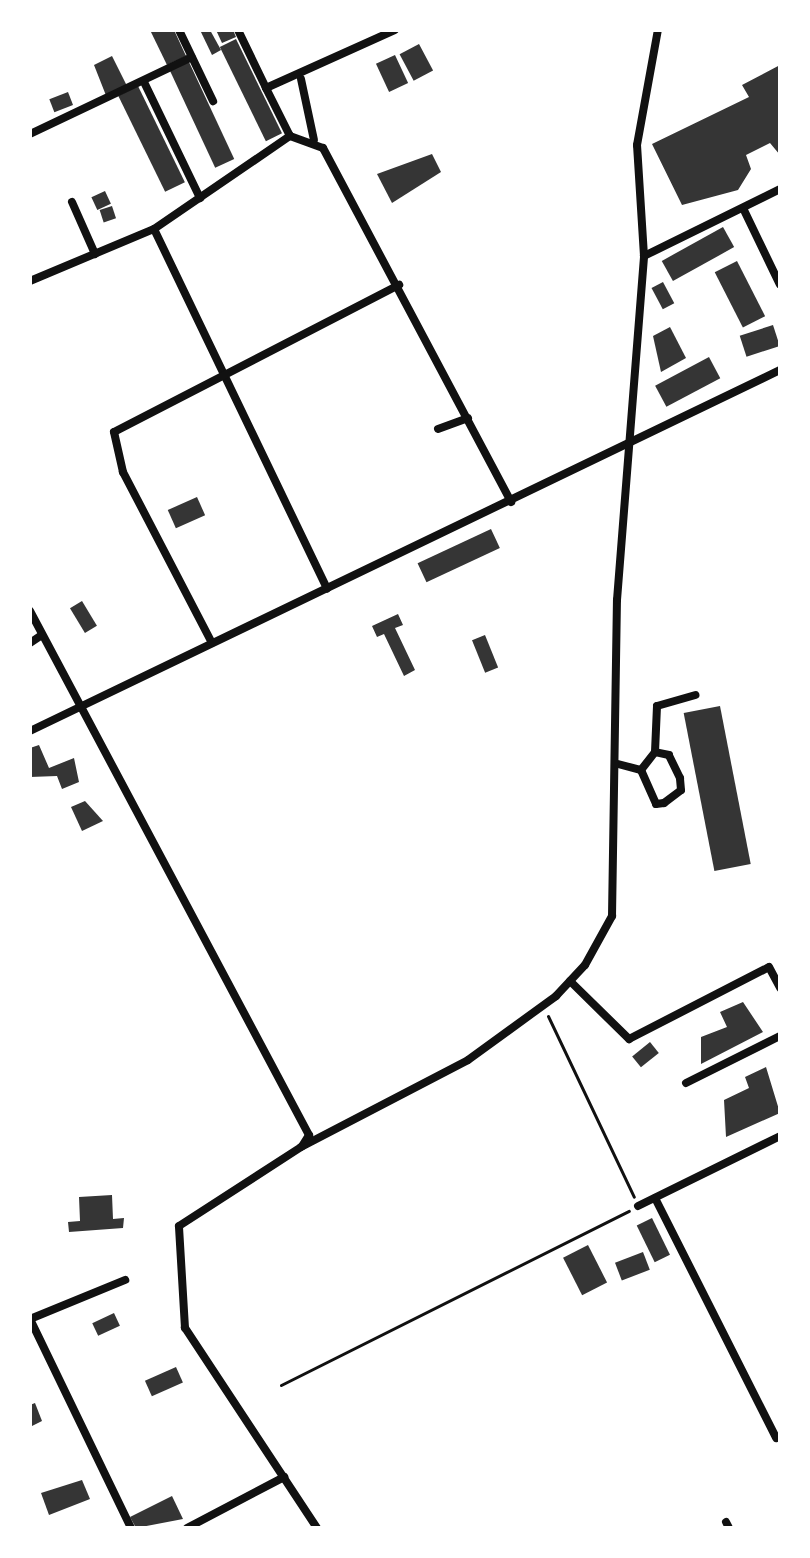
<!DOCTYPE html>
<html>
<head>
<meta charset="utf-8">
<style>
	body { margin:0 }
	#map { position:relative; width:810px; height:1558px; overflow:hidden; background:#fff; font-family:"Fira Sans Condensed",sans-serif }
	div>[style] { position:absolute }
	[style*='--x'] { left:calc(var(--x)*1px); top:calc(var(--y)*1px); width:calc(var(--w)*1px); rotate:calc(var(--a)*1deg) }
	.building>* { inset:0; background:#353535; transform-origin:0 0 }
	.path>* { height:3px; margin:-1.5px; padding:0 1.5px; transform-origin:1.5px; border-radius:1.5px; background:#111 }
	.minor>* { height:8px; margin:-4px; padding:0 4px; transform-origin:4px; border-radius:4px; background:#111 }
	span { translate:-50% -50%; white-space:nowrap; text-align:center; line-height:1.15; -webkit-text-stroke:7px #fff; paint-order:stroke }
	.frame { position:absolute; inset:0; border:32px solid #fff; pointer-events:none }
</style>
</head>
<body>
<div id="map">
	<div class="building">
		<i style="clip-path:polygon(150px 30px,174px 30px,186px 56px,167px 65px)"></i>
		<i style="clip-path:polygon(200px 30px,210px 30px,221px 50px,212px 55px)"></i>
		<i style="clip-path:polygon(216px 30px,233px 30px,236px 37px,222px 43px)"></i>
		<i style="left:236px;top:39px;width:105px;height:18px;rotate:64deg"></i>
		<i style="left:419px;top:44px;width:30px;height:22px;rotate:62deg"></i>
		<i style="left:395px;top:55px;width:31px;height:21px;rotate:65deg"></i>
		<i style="clip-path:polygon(112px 56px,128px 88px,107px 98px,94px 65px)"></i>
		<i style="left:189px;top:62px;width:107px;height:21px;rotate:65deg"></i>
		<i style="clip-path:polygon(780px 65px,780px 155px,770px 143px,746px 155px,751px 169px,738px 190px,682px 205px,652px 144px,749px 97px,742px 85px)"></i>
		<i style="left:138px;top:86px;width:107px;height:22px;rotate:64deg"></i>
		<i style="left:68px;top:92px;width:14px;height:20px;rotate:69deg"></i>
		<i style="clip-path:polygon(432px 154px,441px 172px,392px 203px,377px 174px)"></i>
		<i style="left:105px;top:191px;width:14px;height:15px;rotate:65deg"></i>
		<i style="left:112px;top:206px;width:13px;height:13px;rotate:72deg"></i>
		<i style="left:723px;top:227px;width:23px;height:70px;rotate:61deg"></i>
		<i style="left:737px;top:261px;width:62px;height:25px;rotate:63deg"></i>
		<i style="left:663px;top:282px;width:24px;height:13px;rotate:62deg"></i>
		<i style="left:773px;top:325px;width:22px;height:35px;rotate:72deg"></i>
		<i style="clip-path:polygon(670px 327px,686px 358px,661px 372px,653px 336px)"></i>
		<i style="left:709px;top:357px;width:24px;height:61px;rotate:62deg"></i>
		<i style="left:197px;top:497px;width:20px;height:32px;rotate:66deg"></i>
		<i style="left:491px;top:529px;width:21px;height:81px;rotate:65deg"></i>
		<i style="left:82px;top:601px;width:29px;height:14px;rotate:59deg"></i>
		<i style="clip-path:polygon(398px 614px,403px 625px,395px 628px,415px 670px,404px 676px,384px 634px,377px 637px,372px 626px)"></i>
		<i style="left:485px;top:635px;width:35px;height:14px;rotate:68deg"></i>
		<i style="left:720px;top:706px;width:161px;height:37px;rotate:79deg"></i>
		<i style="clip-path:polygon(39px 745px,49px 768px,74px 758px,79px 782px,62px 789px,57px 776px,30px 777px,30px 748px)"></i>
		<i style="clip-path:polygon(85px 801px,103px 821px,82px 831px,71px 807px)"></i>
		<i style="clip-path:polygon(743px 1002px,763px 1032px,701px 1064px,701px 1037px,727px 1027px,720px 1012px)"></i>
		<i style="left:650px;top:1042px;width:14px;height:23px;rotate:51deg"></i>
		<i style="clip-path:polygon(766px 1067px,780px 1113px,726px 1137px,724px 1100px,749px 1088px,745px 1077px)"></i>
		<i style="clip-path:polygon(112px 1195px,113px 1219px,124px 1218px,123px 1228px,69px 1232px,68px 1222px,80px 1221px,79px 1197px)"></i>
		<i style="left:652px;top:1218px;width:41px;height:17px;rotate:64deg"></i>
		<i style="left:588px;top:1245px;width:42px;height:28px;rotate:63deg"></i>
		<i style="left:643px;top:1252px;width:19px;height:30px;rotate:69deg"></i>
		<i style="left:114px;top:1313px;width:14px;height:24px;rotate:65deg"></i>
		<i style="left:176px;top:1367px;width:17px;height:34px;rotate:66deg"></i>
		<i style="clip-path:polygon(35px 1403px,42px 1421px,30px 1427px,30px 1405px)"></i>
		<i style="clip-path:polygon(82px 1480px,90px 1499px,49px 1515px,41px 1493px)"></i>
		<i style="clip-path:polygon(172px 1496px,183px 1519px,136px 1528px,130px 1517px)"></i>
	</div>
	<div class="path">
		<i style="--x:548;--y:1016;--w:200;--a:64.6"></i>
		<i style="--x:281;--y:1385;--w:389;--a:-26.6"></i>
	</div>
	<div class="minor">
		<i style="--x:179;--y:30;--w:79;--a:64.4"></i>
		<i style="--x:238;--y:30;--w:64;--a:64.2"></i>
		<i style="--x:266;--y:88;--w:141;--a:-24.2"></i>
		<i style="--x:301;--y:79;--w:62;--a:78"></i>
		<i style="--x:144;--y:82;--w:129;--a:64.2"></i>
		<i style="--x:30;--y:134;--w:179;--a:-25.4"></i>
		<i style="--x:290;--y:136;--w:35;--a:20"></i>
		<i style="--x:323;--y:148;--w:401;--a:62"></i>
		<i style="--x:72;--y:202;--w:57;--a:66.1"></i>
		<i style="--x:743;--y:208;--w:85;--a:64.3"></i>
		<i style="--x:154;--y:229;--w:399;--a:64.3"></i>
		<i style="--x:644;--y:256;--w:152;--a:-26.2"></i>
		<i style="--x:30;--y:281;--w:134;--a:-22.8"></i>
		<i style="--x:154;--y:229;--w:165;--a:-34.4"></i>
		<i style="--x:290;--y:136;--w:54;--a:-116.6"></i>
		<i style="--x:438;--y:429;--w:32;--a:-20"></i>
		<i style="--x:30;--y:611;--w:594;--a:61.97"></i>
		<i style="--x:309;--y:1135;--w:13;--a:122"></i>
		<i style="--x:30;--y:643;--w:14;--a:-34"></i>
		<i style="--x:212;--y:643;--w:193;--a:-117.5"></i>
		<i style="--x:123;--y:472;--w:41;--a:-102.7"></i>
		<i style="--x:114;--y:432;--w:321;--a:-27.3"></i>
		<i style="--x:30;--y:731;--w:832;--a:-25.7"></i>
		<i style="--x:618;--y:764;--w:24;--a:15"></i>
		<i style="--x:641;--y:770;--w:37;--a:66"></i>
		<i style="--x:656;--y:804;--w:8;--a:-7"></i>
		<i style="--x:664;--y:803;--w:21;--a:-37"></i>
		<i style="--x:681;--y:790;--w:12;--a:-95"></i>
		<i style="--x:680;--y:778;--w:25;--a:-116"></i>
		<i style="--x:669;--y:755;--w:14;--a:-168"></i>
		<i style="--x:641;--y:770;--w:23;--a:-52"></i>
		<i style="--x:655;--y:752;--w:46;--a:-87.5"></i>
		<i style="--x:657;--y:706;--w:40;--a:-16"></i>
		<i style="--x:570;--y:981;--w:83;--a:44.5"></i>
		<i style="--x:629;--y:1039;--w:157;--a:-27.2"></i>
		<i style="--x:769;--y:967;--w:24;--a:62"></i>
		<i style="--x:686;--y:1083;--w:105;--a:-26.6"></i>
		<i style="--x:655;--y:1198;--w:269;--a:63.2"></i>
		<i style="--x:638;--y:1206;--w:158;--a:-26.2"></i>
		<i style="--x:30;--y:1319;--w:232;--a:64.2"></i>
		<i style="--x:30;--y:1319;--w:103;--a:-22.3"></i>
		<i style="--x:726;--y:1522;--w:7;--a:63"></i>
		<i style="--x:187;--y:1528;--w:110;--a:-27.7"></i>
		<i style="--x:317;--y:1528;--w:240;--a:-123.4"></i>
		<i style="--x:185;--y:1328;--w:102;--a:-93.4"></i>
		<i style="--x:179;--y:1226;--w:145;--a:-32.9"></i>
		<i style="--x:301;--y:1147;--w:188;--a:-27.5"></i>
		<i style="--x:468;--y:1060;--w:109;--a:-36"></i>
		<i style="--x:556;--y:996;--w:42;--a:-46.9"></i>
		<i style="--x:585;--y:965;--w:56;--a:-61.1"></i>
		<i style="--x:612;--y:916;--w:316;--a:-89.1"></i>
		<i style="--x:617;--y:600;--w:345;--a:-85.5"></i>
		<i style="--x:644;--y:256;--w:111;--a:-93.6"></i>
		<i style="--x:637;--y:145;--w:117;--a:-79.7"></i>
	</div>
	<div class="frame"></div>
</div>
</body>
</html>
